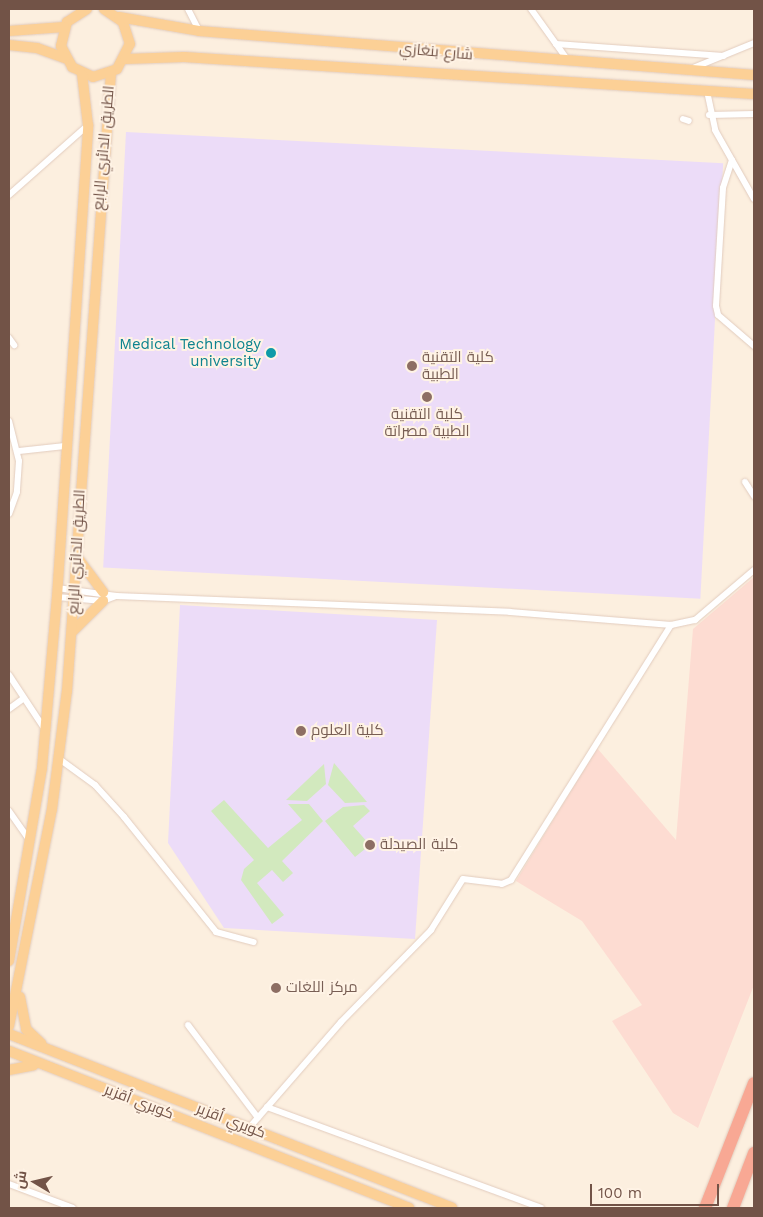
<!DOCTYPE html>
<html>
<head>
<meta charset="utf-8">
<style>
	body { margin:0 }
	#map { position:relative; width:763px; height:1217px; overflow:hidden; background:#fcefdf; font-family:"Work Sans",Cairo,sans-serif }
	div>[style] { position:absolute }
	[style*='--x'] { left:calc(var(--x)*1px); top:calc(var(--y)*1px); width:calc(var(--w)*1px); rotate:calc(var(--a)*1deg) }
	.commercial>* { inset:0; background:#fddcd2 }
	.education>* { inset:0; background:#ecdcf8; transform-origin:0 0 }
	.green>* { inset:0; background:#d2e9be }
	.roads { filter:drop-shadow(0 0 1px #e2ccbe) drop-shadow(0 0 1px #e2ccbe) }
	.street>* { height:6px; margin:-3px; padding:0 3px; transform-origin:3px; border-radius:3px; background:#fff }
	.primary>* { height:10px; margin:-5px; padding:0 5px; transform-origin:5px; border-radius:5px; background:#fcd096 }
	.highway>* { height:12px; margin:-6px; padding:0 6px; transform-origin:6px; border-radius:6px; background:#f8a894 }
	.dots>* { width:14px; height:14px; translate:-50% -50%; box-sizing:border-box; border:2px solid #fff3e5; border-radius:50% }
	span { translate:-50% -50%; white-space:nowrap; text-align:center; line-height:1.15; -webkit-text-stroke:4px #fff3e5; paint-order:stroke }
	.street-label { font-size:15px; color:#725347 }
	.culture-label { font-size:15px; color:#0d838f }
	.right { translate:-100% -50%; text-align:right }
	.education-label { font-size:15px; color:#785e54 }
	.left { translate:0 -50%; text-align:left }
	.frame { position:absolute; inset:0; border:10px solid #725347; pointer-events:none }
	.north { position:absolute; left:10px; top:1157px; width:50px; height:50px; -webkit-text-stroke:4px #fff3e5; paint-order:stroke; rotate:279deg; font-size:14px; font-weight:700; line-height:20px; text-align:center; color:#725347 }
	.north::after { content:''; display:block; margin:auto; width:18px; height:22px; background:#725347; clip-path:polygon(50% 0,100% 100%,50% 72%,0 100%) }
	.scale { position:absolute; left:590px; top:1184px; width:129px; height:22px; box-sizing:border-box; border:2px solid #725347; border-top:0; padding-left:6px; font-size:15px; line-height:18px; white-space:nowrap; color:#725347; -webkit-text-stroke:4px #fff3e5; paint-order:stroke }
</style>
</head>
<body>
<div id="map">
	<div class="commercial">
		<i style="clip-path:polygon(754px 577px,754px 985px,698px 1128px,673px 1113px,612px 1021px,642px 1005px,582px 921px,516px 881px,597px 748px,676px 840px,693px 629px)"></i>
	</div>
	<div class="education">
		<i style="left:126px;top:132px;width:598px;height:436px;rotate:3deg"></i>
		<i style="clip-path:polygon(180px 605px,437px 620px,415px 939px,224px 928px,168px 843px)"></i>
	</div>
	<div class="green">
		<i style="clip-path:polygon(334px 763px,367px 802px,345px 803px,328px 785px)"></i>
		<i style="clip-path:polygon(324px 764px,326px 784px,307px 801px,286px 800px)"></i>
		<i style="clip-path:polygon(224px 800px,268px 848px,302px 820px,288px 804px,309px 804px,323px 821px,282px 861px,293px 873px,283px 882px,272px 870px,257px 883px,284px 915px,272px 924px,241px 880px,244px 869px,254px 860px,211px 811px)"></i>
		<i style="clip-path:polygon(364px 805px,370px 811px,353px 826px,370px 845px,355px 857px,325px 821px,343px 807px)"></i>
	</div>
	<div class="roads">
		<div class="street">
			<i style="--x:188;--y:9;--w:25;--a:63"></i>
			<i style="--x:531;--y:9;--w:65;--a:54.4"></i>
			<i style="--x:556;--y:44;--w:168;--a:4.1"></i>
			<i style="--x:693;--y:68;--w:66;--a:-22.3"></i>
			<i style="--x:707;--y:91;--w:40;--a:78"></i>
			<i style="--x:715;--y:130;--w:79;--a:60.5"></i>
			<i style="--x:709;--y:115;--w:45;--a:-1.3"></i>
			<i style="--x:683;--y:119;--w:6;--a:18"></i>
			<i style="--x:732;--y:160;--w:29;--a:108"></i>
			<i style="--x:723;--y:188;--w:118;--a:93.4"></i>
			<i style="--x:716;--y:306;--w:9;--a:77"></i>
			<i style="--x:718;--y:315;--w:48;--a:40.7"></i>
			<i style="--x:9;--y:195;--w:106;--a:-41.5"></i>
			<i style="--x:9;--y:338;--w:9;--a:54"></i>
			<i style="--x:9;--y:421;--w:41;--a:76"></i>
			<i style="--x:19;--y:461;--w:31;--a:94"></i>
			<i style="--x:17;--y:492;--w:23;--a:110"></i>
			<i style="--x:19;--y:451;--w:46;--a:-6.2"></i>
			<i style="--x:745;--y:482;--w:17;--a:57"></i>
			<i style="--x:57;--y:588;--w:60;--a:7.7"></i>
			<i style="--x:116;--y:596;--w:394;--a:2.3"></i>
			<i style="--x:510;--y:612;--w:162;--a:4.6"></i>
			<i style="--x:671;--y:625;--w:25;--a:-12"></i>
			<i style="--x:695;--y:620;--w:77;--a:-40.3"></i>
			<i style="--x:57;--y:597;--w:46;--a:5"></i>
			<i style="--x:103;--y:601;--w:14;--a:-21"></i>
			<i style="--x:9;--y:675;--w:64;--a:56.6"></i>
			<i style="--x:9;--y:709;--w:17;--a:-36"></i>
			<i style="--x:58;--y:758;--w:46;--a:36.1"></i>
			<i style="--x:95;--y:785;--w:43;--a:47.8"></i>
			<i style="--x:124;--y:817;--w:147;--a:51.3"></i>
			<i style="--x:216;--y:932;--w:39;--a:15"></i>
			<i style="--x:9;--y:811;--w:37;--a:55"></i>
			<i style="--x:188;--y:1025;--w:116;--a:53"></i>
			<i style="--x:267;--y:1107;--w:292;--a:20.2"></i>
			<i style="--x:249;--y:1128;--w:140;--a:-49"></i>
			<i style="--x:341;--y:1022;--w:129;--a:-45.6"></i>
			<i style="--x:431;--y:930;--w:60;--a:-57.9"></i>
			<i style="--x:463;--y:879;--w:39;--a:7"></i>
			<i style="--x:502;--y:884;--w:10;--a:-24"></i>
			<i style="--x:511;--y:880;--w:301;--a:-57.9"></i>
			<i style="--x:9;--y:1184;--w:68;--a:20.6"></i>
		</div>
		<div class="primary">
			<i style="--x:87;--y:9;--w:24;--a:147"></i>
			<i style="--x:67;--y:22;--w:25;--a:104"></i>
			<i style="--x:61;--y:46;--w:24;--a:62"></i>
			<i style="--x:72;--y:67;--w:23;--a:25"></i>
			<i style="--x:93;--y:77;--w:25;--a:-18"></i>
			<i style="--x:117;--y:69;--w:28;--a:-63"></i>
			<i style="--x:130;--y:44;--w:23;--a:-108"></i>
			<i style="--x:123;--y:22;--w:23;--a:-146"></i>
			<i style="--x:119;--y:17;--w:81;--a:9.9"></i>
			<i style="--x:199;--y:31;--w:557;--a:4.53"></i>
			<i style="--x:9;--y:31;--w:55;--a:-4.2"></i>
			<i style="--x:9;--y:45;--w:28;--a:6"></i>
			<i style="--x:37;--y:48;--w:30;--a:20"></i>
			<i style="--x:125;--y:59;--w:59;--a:-1.9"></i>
			<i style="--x:184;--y:57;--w:571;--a:3.71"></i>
			<i style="--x:77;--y:557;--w:44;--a:53.4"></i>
			<i style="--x:72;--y:632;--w:44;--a:-45"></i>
			<i style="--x:9;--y:961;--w:196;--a:-80.3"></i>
			<i style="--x:42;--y:768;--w:172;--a:-85"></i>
			<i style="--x:57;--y:597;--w:473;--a:-86.2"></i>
			<i style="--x:88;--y:125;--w:51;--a:-96.7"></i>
			<i style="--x:20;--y:997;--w:33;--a:79"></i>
			<i style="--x:26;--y:1029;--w:21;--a:43"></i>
			<i style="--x:9;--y:1026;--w:221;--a:-78.8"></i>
			<i style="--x:52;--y:809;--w:119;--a:-82.8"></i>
			<i style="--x:67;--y:691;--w:620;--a:-85.93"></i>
			<i style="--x:9;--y:1034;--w:476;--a:21.4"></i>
			<i style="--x:9;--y:1051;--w:430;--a:21.4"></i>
			<i style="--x:9;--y:1070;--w:25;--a:-11"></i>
		</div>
		<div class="highway">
			<i style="--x:705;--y:1208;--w:134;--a:-68.6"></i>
			<i style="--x:733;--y:1208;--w:59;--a:-69.1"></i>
		</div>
	</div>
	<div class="dots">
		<i style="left:271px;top:353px;background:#0f9aa8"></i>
		<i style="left:412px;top:366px;background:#8d6e63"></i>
		<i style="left:427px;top:397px;background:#8d6e63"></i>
		<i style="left:301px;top:731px;background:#8d6e63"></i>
		<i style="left:370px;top:845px;background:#8d6e63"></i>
		<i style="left:276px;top:988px;background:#8d6e63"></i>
	</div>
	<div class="street-label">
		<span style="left:436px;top:52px;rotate:5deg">شارع بنغازي</span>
		<span style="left:104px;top:148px;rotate:-85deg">الطريق الدائري الرابع</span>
		<span style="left:77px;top:552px;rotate:-87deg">الطريق الدائري الرابع</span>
		<span style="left:139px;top:1102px;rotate:21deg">كوبري أقزير</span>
		<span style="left:231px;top:1121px;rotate:21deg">كويري أقزير</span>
	</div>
	<div class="culture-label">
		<span class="right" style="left:261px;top:353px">Medical Technology<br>university</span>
	</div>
	<div class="education-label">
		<span class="left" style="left:422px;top:366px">كلية التقنية<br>الطبية</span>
		<span style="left:427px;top:423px">كلية التقنية<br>الطبية مصراتة</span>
		<span class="left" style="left:311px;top:731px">كلية العلوم</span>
		<span class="left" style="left:380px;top:845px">كلية الصيدلة</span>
		<span class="left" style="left:286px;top:988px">مركز اللغات</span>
	</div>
	<div class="frame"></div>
	<div class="north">ش</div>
	<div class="scale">100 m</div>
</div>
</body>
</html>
